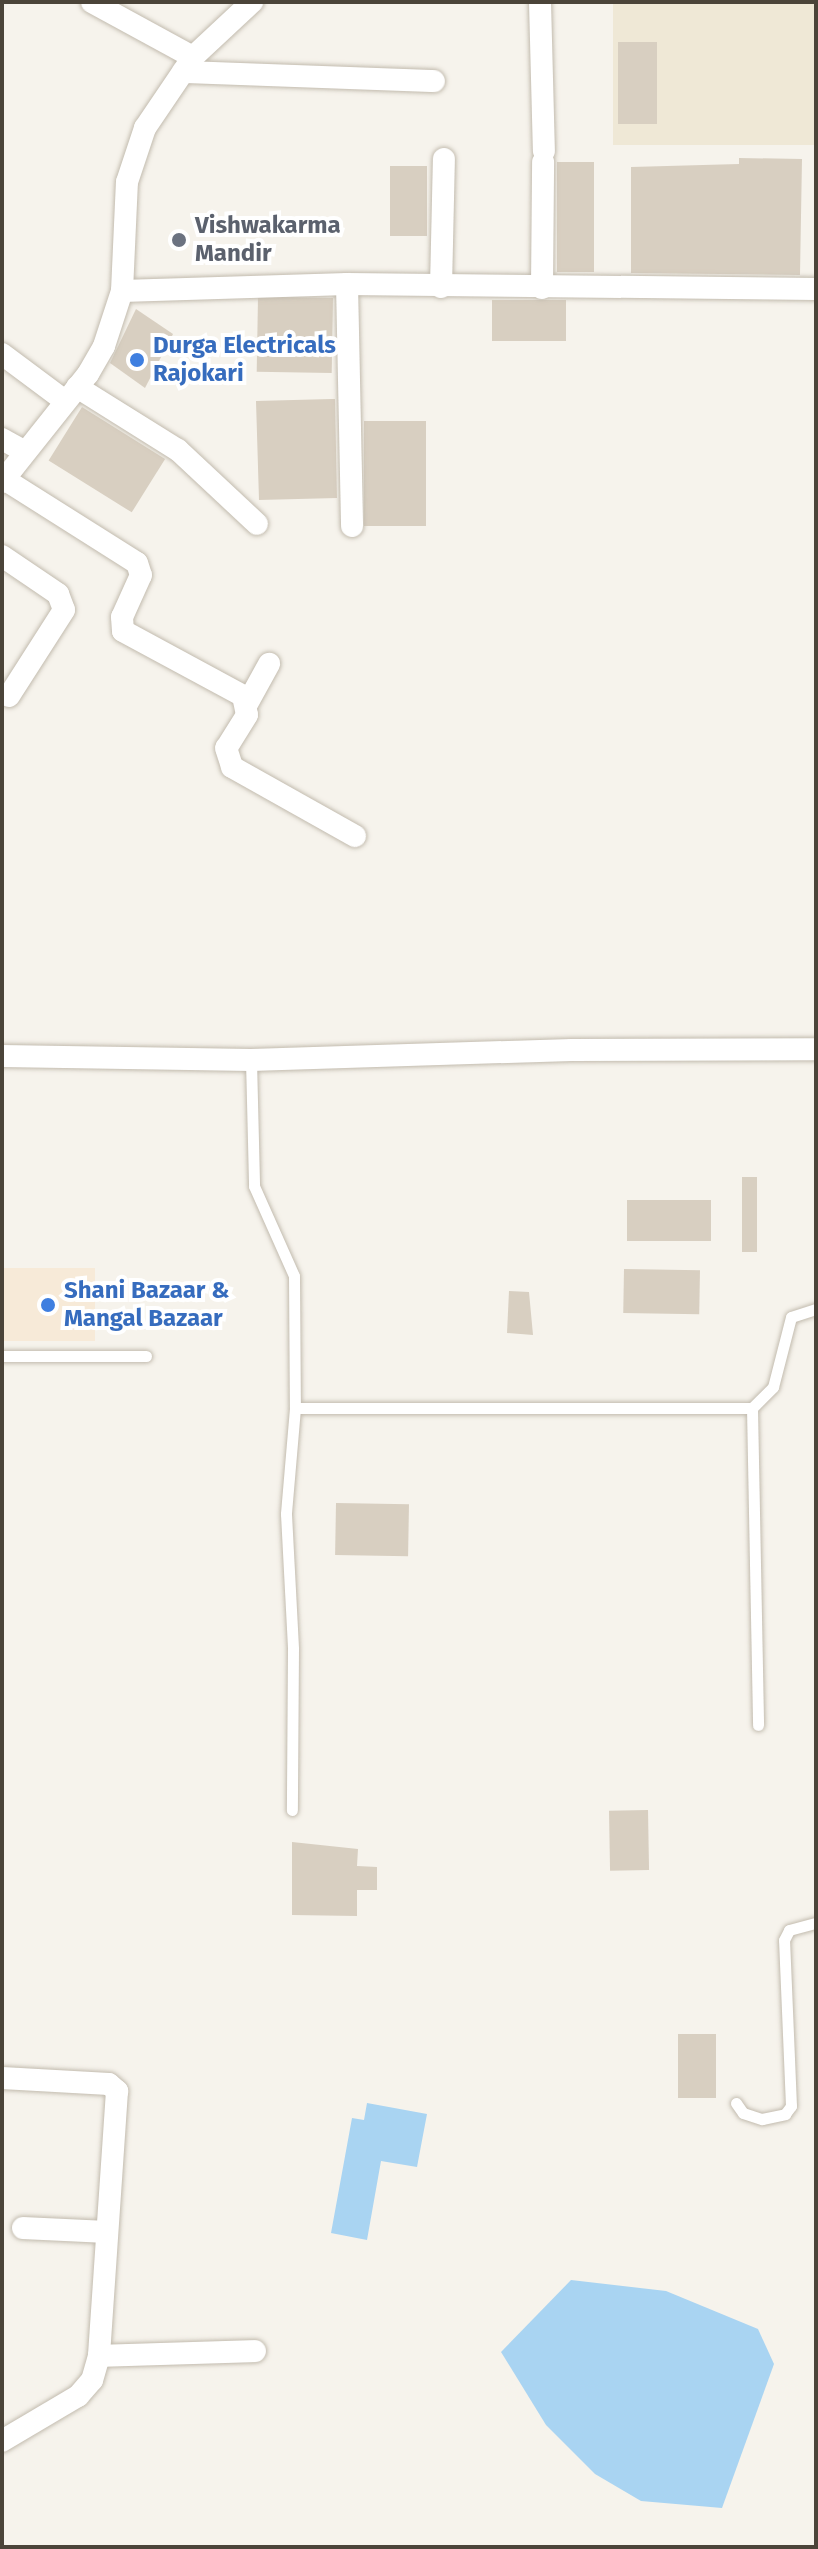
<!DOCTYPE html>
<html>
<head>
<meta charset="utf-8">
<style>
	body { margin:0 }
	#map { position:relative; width:818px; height:2549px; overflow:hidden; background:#f6f3ec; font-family:"Fira Sans",sans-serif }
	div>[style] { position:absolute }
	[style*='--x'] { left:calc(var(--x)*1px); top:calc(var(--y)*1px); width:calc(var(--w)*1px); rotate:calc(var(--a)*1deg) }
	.commercial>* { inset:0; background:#f7ead8; transform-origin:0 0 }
	.education>* { inset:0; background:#efe8d6; transform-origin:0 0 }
	.water>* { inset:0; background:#a9d4f2 }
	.building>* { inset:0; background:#d8cfc1; transform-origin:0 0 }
	.roads { filter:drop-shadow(0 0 2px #c2bbae) drop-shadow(0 0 2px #c2bbae) }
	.service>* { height:11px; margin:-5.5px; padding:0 5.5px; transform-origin:5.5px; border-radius:5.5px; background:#fff }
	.minor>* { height:22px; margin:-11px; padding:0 11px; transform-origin:11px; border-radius:11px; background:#fff }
	.dots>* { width:22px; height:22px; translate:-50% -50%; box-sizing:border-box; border:4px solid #fff; border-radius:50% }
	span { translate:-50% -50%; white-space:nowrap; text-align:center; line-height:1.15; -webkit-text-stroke:8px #fff; paint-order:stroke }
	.worship-label { font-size:24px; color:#5b616d; font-weight:700 }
	.left { translate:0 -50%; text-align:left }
	.shop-label { font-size:24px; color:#366cbe; font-weight:700 }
	.frame { position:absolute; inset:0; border:4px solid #4b4439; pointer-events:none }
</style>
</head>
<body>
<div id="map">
	<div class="commercial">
		<i style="left:95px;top:1268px;width:73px;height:93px;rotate:90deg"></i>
	</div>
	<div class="education">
		<i style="left:613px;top:2px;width:203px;height:143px"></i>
	</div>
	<div class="water">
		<i style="clip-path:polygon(367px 2103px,427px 2114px,417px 2167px,381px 2161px,367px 2240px,331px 2233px,352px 2118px,364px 2120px)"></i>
		<i style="clip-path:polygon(571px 2280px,666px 2291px,758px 2329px,774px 2364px,722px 2508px,641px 2501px,595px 2474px,546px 2425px,501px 2352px)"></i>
	</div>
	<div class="building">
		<i style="left:618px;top:42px;width:39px;height:82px"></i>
		<i style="clip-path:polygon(739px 158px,802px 159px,800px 275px,631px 273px,631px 167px,739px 164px)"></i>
		<i style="left:557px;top:162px;width:37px;height:110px"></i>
		<i style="left:390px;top:166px;width:37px;height:70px"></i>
		<i style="left:333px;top:298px;width:75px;height:75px;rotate:91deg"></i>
		<i style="left:492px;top:300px;width:74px;height:41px"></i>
		<i style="clip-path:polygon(136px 309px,173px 334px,145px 388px,110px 363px)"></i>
		<i style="clip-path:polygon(331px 399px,335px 399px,337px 498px,259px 500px,256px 401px)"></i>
		<i style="left:82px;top:407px;width:98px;height:63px;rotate:32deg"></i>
		<i style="left:364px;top:421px;width:62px;height:105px"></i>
		<i style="left:742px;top:1177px;width:15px;height:75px"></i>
		<i style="left:627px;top:1200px;width:84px;height:41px"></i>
		<i style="left:624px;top:1269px;width:76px;height:44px;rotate:1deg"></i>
		<i style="clip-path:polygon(509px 1291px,529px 1292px,533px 1335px,507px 1333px)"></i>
		<i style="left:336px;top:1503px;width:73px;height:52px;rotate:1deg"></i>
		<i style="left:648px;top:1810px;width:60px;height:39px;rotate:89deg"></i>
		<i style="clip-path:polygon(292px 1842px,358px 1849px,357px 1866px,377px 1867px,377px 1890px,357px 1890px,357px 1916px,292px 1915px)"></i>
		<i style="left:678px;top:2034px;width:38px;height:64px"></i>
	</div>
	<div class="roads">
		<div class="service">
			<i style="--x:251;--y:1060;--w:126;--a:88.6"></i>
			<i style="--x:254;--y:1186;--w:98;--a:66"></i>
			<i style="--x:294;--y:1276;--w:132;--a:89.6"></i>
			<i style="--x:295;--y:1408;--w:106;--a:94.9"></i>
			<i style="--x:286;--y:1514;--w:135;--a:87"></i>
			<i style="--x:293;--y:1649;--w:161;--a:90.4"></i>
			<i style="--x:2;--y:1356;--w:144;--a:0"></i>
			<i style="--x:295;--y:1408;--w:457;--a:0"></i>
			<i style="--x:752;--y:1408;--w:30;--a:-45"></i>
			<i style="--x:773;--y:1387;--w:72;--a:-75.6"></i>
			<i style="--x:791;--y:1317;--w:26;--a:-18"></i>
			<i style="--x:752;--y:1408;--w:317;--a:88.9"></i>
			<i style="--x:736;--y:2103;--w:12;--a:55"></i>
			<i style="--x:743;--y:2113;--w:20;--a:18"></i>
			<i style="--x:762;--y:2119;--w:24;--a:-12"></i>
			<i style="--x:785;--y:2114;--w:10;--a:-53"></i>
			<i style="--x:791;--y:2106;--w:166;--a:-92.4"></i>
			<i style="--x:784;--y:1940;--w:11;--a:-63"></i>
			<i style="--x:789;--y:1930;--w:28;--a:-15"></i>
		</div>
		<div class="minor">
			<i style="--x:92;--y:2;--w:115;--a:28.6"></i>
			<i style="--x:540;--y:2;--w:149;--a:88.5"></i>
			<i style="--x:183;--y:72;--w:251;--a:2.1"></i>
			<i style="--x:347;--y:284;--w:242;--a:88.8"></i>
			<i style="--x:441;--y:287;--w:128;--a:-88.7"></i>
			<i style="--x:542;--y:288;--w:126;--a:-89.5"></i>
			<i style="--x:122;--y:291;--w:225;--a:-1.8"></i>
			<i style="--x:347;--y:284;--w:469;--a:0.6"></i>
			<i style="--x:2;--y:354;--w:79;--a:36.7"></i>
			<i style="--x:77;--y:387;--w:119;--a:32"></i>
			<i style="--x:178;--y:450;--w:108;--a:43.1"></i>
			<i style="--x:2;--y:439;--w:26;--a:29"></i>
			<i style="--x:4;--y:479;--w:157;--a:32.3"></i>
			<i style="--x:137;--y:563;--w:13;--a:72"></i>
			<i style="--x:141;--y:575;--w:46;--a:114.3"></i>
			<i style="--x:122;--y:617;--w:14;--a:86"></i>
			<i style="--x:123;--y:631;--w:136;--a:28.4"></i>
			<i style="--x:243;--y:696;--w:19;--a:78"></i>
			<i style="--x:247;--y:715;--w:39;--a:122"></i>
			<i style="--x:226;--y:748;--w:20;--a:72"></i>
			<i style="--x:232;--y:767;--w:141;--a:29.3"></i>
			<i style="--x:2;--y:482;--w:138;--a:-51.5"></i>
			<i style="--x:88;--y:374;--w:32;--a:-60"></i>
			<i style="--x:104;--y:346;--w:58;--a:-71.9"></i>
			<i style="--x:122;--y:291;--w:109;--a:-87.4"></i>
			<i style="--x:127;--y:182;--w:57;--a:-71.6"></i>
			<i style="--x:145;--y:128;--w:86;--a:-55.9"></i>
			<i style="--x:193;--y:57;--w:81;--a:-43"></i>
			<i style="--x:2;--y:556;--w:68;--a:34.2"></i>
			<i style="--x:58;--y:594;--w:17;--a:69"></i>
			<i style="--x:64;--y:610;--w:102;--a:122.6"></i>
			<i style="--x:247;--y:704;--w:46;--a:-61.2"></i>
			<i style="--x:2;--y:1056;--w:249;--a:0.9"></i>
			<i style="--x:251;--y:1060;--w:321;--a:-1.8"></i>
			<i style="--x:572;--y:1050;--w:244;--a:-0.2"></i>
			<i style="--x:2;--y:2078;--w:107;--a:3.2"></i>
			<i style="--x:109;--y:2084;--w:11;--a:41"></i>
			<i style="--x:117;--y:2091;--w:266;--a:93.9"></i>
			<i style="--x:99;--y:2356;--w:25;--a:106"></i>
			<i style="--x:92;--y:2380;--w:21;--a:131"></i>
			<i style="--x:78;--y:2396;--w:88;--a:149.4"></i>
			<i style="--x:23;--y:2228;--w:84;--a:2.7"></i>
			<i style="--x:99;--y:2356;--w:156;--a:-1.8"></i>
		</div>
	</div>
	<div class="dots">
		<i style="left:179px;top:240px;background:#6b7280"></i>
		<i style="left:137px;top:360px;background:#3f7fe0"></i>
		<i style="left:48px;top:1305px;background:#3f7fe0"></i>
	</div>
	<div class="worship-label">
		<span class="left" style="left:195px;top:240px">Vishwakarma<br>Mandir</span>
	</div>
	<div class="shop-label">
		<span class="left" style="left:153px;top:360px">Durga Electricals<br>Rajokari</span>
		<span class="left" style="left:64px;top:1305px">Shani Bazaar &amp;<br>Mangal Bazaar</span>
	</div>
	<div class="frame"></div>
</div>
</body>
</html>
